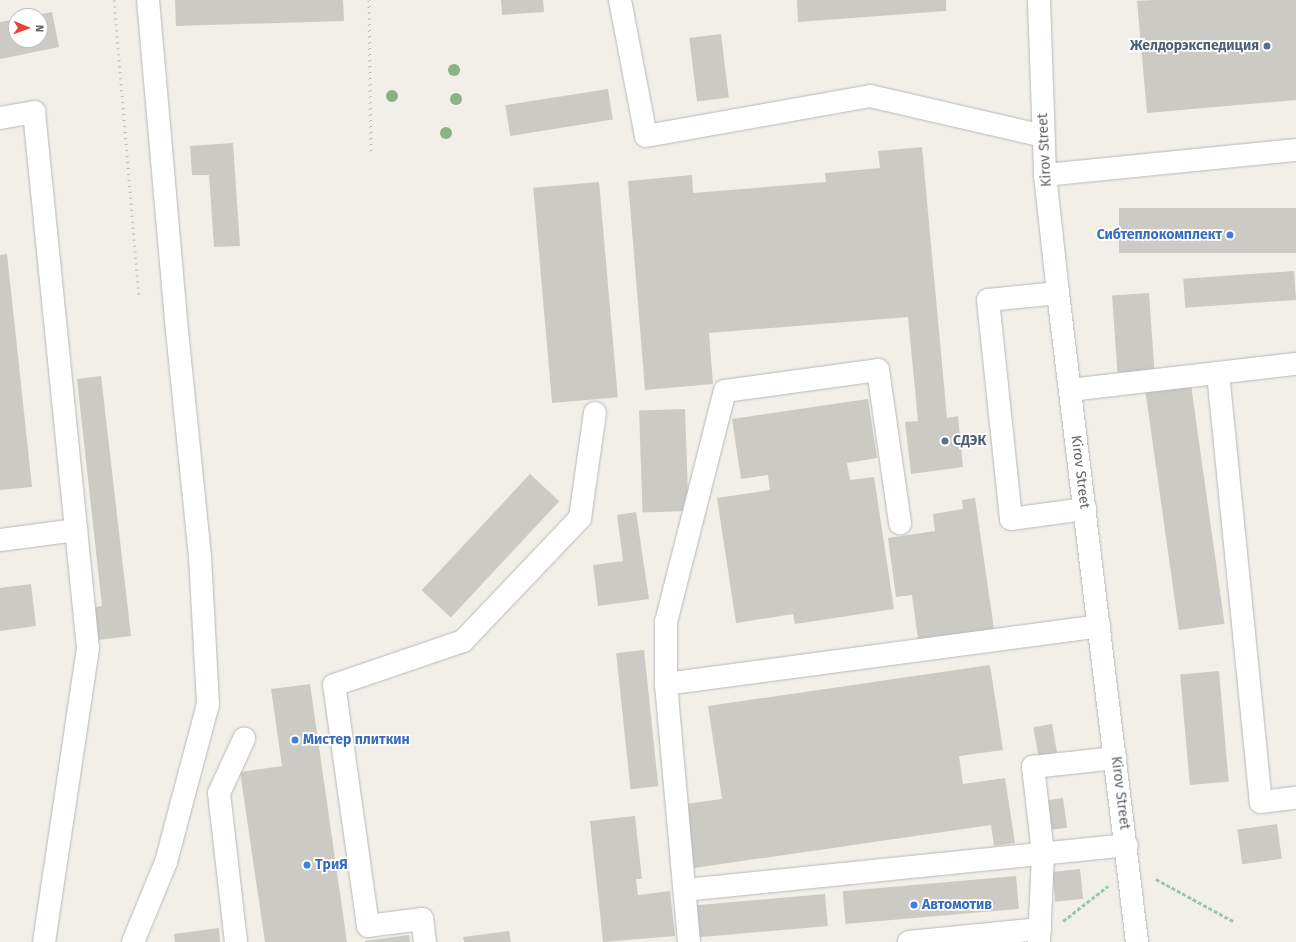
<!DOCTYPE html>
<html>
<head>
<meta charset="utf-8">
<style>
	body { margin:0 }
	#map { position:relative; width:1296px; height:942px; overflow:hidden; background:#f1efe8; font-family:"Fira Sans",sans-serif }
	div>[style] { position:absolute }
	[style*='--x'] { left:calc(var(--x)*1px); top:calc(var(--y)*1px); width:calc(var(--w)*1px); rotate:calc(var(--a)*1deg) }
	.building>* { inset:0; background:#cccac5; transform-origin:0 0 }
	.path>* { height:2.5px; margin-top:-1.25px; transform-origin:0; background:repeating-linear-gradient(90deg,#9cc7a9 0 4px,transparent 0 6px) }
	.roads { filter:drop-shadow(0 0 1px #b5b8bc) drop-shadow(0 0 1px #b5b8bc) }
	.minor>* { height:22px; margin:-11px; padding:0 11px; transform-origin:11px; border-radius:11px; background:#fff }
	.rail>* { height:3px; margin-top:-1.5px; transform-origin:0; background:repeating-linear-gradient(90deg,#b6b7b8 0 1px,transparent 0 6px) }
	.trees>* { width:12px; height:12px; margin:-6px; border-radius:50%; background:#89b387 }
	.dots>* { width:11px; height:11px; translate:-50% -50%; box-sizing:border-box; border:2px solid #fff; border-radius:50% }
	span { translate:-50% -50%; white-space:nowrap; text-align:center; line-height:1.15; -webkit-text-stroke:3.5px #fff; paint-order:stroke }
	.service-label { font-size:14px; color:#4e5e75; font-weight:700 }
	.right { translate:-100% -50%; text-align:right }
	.left { translate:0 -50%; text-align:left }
	.street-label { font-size:14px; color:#5f6368 }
	.shop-label { font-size:14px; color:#366cbe; font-weight:700 }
	.north { position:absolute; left:8px; top:8px; width:40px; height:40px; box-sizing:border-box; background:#fff; border:1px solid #bfc1c3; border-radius:50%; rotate:92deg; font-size:11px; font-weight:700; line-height:16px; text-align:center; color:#5f6368 }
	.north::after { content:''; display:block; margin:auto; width:14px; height:18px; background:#ea4335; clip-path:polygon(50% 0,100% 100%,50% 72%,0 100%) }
</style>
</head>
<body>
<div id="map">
	<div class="building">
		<i style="clip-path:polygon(175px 0,343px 0,344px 21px,176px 26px)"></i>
		<i style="clip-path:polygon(501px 0,543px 0,544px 12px,502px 15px)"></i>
		<i style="clip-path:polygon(797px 0,946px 0,946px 11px,798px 22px)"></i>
		<i style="clip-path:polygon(1153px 0,1296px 0,1296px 100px,1147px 113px,1137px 1px)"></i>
		<i style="clip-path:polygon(52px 12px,59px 47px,0 59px,0 22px,16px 19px,16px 40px,40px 40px,40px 16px,35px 15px)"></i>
		<i style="left:721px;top:34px;width:64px;height:32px;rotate:83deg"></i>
		<i style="left:608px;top:89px;width:31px;height:104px;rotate:81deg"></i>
		<i style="clip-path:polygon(233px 143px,240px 246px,214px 247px,209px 175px,192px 175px,190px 146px)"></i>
		<i style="clip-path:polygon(922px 147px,947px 418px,958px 416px,963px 467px,911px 474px,905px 422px,918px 421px,908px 317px,709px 333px,713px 384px,645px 390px,628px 181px,692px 175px,693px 193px,826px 182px,825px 173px,880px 168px,878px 151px)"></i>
		<i style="left:599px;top:182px;width:216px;height:66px;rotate:85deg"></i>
		<i style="left:1296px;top:208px;width:45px;height:177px;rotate:90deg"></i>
		<i style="clip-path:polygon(7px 254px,32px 487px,0 490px,0 255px)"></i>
		<i style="left:1294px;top:271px;width:29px;height:111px;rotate:86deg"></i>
		<i style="left:1149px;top:293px;width:77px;height:37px;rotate:86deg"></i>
		<i style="clip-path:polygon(101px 376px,131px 636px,98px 640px,94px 607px,102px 606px,77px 379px)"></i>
		<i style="left:1191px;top:385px;width:241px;height:46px;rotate:82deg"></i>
		<i style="clip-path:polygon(868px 399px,877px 458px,847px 463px,850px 480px,874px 477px,894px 609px,795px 624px,793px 614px,736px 623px,717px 498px,770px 490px,768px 475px,741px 479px,732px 419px)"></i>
		<i style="left:685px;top:409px;width:102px;height:46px;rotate:88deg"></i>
		<i style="left:530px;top:474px;width:40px;height:159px;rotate:43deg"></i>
		<i style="clip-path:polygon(975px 498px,994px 629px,918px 639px,912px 595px,896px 597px,888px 538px,935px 531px,933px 514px,963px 509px,962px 500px)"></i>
		<i style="clip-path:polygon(636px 512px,649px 599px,598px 606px,593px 565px,623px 561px,617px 515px)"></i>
		<i style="clip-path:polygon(31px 584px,36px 626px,0 631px,0 588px)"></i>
		<i style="left:644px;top:650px;width:137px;height:28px;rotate:84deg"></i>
		<i style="clip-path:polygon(990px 665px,1003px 750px,959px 756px,963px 784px,1005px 778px,1015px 843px,994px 846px,991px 825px,694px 868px,685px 804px,722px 799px,708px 706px)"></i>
		<i style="left:1219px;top:671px;width:111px;height:39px;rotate:85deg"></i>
		<i style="clip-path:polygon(310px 684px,347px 942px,265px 942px,240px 772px,282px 766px,271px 689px)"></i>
		<i style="left:1052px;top:724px;width:29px;height:19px;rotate:80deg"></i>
		<i style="left:1063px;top:798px;width:30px;height:19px;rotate:82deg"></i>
		<i style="clip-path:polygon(635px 816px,642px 879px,636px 879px,638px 895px,670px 891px,675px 936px,603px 942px,590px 821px)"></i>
		<i style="left:1277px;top:824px;width:35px;height:40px;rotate:82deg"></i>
		<i style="left:1080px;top:869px;width:30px;height:28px;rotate:84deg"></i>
		<i style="left:1016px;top:876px;width:33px;height:174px;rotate:85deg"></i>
		<i style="left:825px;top:894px;width:32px;height:132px;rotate:85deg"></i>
		<i style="clip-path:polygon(219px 928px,220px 942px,175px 942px,174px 934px)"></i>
		<i style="clip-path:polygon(509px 931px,511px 942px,464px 942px,463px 937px)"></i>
		<i style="clip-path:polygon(409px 935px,410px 942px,365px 942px,365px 941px)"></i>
	</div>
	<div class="path">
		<i style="--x:1156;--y:879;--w:88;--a:28.6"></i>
		<i style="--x:1063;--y:921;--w:57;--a:-37.9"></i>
	</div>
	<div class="roads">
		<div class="minor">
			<i style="--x:620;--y:0;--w:138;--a:79.2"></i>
			<i style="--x:646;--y:136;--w:228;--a:-10.1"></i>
			<i style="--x:870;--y:96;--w:178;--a:13"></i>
			<i style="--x:1039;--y:0;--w:175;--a:88"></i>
			<i style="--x:1045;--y:175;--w:119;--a:83.7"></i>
			<i style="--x:1058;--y:293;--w:654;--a:83.06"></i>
			<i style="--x:0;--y:118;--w:35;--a:-10"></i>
			<i style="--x:34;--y:112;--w:539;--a:84.25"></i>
			<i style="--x:88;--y:648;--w:297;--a:98.5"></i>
			<i style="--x:1045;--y:175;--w:252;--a:-5.7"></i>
			<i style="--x:1058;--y:293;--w:70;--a:174.3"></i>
			<i style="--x:988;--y:300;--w:220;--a:84"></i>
			<i style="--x:1011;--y:519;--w:75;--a:-7.7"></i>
			<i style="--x:1218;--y:373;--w:431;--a:84.3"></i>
			<i style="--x:1261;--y:802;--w:35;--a:-7"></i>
			<i style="--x:1070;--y:390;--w:227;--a:-6.6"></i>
			<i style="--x:0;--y:540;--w:77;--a:-7.5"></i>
			<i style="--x:666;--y:684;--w:437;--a:-7.6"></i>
			<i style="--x:685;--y:890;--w:444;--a:-5.8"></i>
			<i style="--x:133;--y:942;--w:87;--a:-67.6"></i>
			<i style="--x:166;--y:862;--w:163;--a:-75.1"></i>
			<i style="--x:208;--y:704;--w:147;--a:-93.1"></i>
			<i style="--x:200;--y:557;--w:238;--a:-95.8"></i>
			<i style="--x:176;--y:320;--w:321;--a:-95"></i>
			<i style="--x:236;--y:942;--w:150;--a:-96.5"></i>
			<i style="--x:219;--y:793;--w:60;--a:-65.2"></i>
			<i style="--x:425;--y:942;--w:23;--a:-97"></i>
			<i style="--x:422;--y:919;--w:54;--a:172.6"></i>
			<i style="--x:368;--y:926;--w:243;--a:-98"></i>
			<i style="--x:334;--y:685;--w:136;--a:-18.8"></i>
			<i style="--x:463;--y:641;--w:170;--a:-46.4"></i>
			<i style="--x:580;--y:518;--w:106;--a:-81.9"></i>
			<i style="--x:689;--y:942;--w:259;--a:-95.1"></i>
			<i style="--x:666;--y:684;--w:62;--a:-90"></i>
			<i style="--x:666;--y:622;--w:238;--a:-75.7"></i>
			<i style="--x:725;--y:391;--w:154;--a:-7.8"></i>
			<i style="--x:878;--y:370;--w:155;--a:81.8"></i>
			<i style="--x:909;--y:942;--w:132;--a:-5.7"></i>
			<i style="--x:1039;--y:942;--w:89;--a:-87.4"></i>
			<i style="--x:1043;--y:853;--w:87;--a:-96.6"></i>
			<i style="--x:1033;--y:767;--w:83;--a:-6.2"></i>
		</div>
	</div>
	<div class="rail">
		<i style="--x:114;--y:0;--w:297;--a:85.2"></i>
		<i style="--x:369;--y:0;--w:154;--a:89.3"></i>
	</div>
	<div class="trees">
		<i style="left:454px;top:70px"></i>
		<i style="left:392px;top:96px"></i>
		<i style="left:456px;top:99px"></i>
		<i style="left:446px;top:133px"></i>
	</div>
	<div class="dots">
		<i style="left:1267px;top:46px;background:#5c6f8a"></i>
		<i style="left:1230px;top:235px;background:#3f7fe0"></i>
		<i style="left:945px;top:441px;background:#5c6f8a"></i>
		<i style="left:295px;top:740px;background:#3f7fe0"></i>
		<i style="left:307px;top:865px;background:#3f7fe0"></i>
		<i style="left:914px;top:905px;background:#3f7fe0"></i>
	</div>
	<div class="service-label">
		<span class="right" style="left:1259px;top:46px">Желдорэкспедиция</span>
		<span class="left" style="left:953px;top:441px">СДЭК</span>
	</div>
	<div class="street-label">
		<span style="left:1045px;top:150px;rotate:-93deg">Kirov Street</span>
		<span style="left:1080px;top:472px;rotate:83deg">Kirov Street</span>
		<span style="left:1120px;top:793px;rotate:83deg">Kirov Street</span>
	</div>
	<div class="shop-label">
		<span class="right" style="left:1222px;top:235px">Сибтеплокомплект</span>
		<span class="left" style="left:303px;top:740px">Мистер плиткин</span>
		<span class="left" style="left:315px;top:865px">ТриЯ</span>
		<span class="left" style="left:922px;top:905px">Автомотив</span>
	</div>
	<div class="north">N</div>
</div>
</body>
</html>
